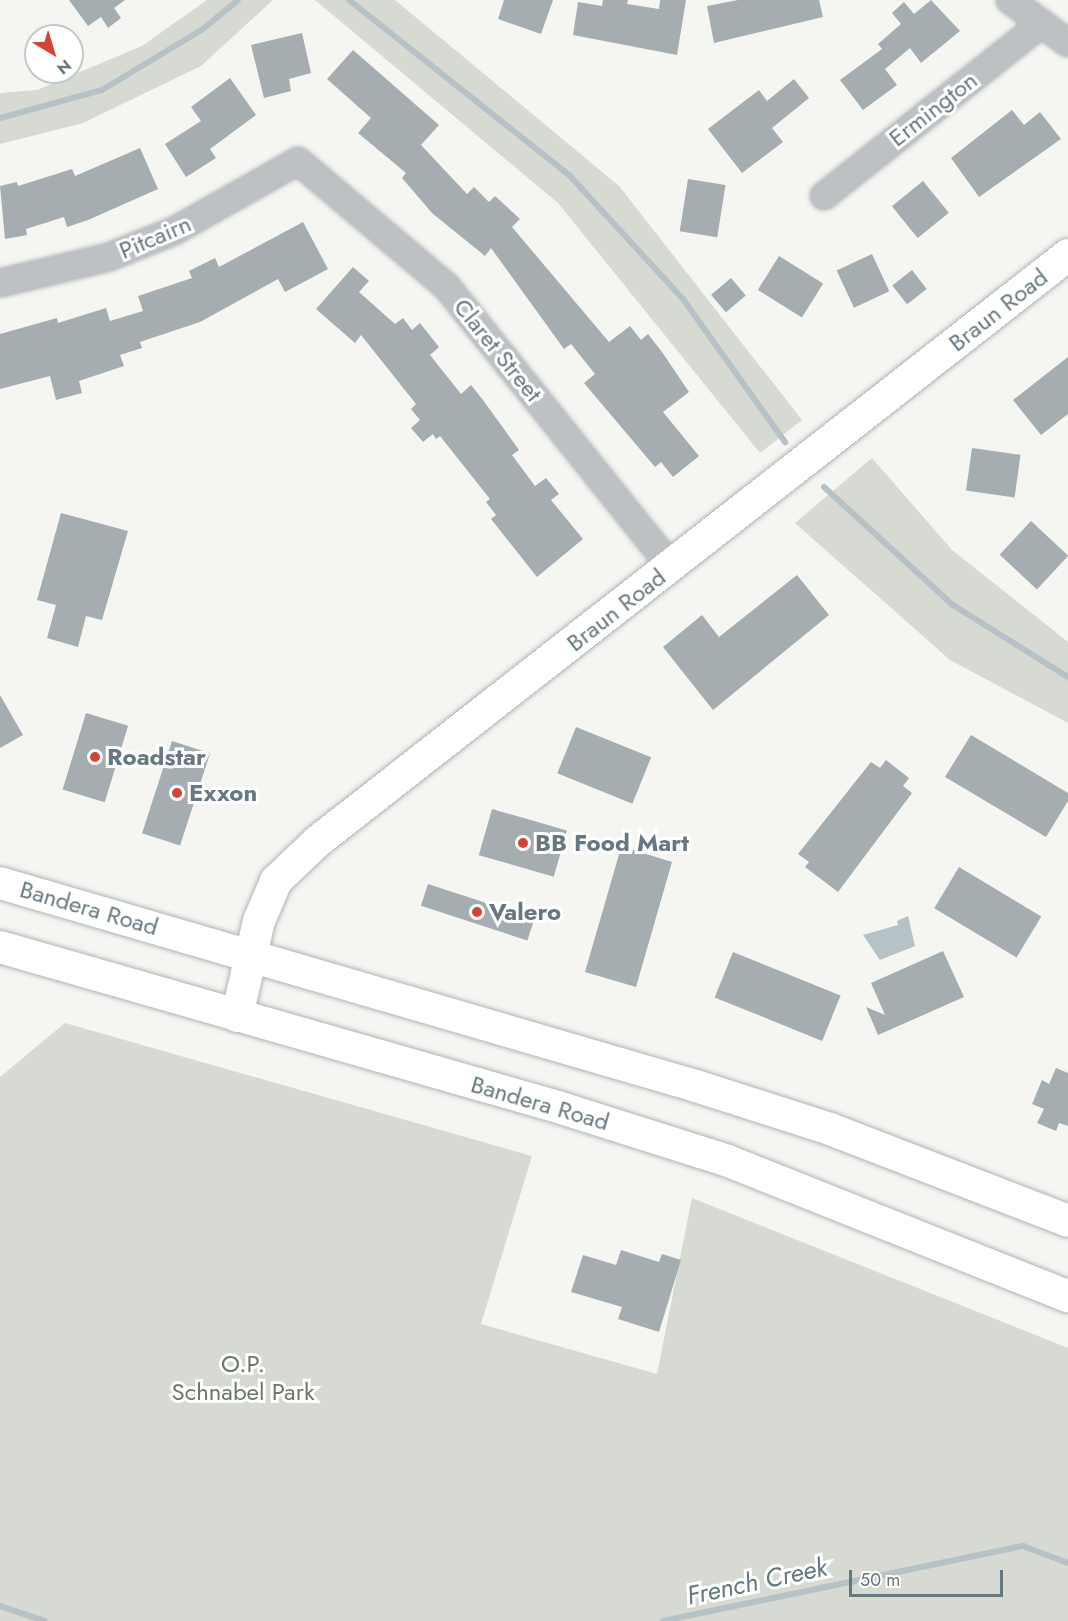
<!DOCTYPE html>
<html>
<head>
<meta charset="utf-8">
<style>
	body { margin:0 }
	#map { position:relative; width:1068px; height:1621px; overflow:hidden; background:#f5f5f2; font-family:Jost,sans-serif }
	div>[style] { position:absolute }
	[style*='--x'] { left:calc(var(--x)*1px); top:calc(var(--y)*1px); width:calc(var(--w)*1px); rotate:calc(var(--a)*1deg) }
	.green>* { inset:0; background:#d6dad2 }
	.water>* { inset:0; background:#b6c2c5 }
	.stream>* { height:6px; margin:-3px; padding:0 3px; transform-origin:3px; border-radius:3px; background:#b6c2c5 }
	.building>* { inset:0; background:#a5adb1; transform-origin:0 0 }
	.roads { filter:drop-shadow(0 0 2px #aeb4b6) drop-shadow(0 0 2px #aeb4b6) }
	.minor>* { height:26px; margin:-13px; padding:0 13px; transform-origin:13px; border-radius:13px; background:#bdc1c4 }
	.major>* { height:32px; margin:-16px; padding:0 16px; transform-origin:16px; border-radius:16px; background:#fff }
	.dots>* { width:16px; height:16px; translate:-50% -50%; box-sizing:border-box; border:3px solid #fff; border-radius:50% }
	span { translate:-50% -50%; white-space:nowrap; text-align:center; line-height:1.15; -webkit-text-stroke:6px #fff; paint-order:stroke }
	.street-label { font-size:24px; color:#677880 }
	.poi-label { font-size:24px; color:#677880; font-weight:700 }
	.left { translate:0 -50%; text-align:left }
	.park-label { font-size:24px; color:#6c7865 }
	.water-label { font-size:26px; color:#637a7d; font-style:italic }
	.north { position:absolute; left:24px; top:24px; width:60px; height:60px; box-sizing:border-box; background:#fff; border:2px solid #c2c9cc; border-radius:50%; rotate:142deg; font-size:16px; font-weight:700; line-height:24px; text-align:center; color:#677880 }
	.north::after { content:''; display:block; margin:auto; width:21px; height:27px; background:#d14436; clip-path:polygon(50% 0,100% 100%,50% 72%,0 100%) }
	.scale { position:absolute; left:849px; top:1570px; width:154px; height:27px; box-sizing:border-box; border:3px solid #677880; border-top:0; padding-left:8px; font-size:18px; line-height:21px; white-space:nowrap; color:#677880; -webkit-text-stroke:4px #fff; paint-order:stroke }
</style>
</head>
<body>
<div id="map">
	<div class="green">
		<i style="clip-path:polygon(207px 0,273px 0,201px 66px,83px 123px,0 144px,0 93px,37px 90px,142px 46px)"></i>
		<i style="clip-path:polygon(315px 0,395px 0,619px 186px,802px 420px,760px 453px,558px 203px)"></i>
		<i style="clip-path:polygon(872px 458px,952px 550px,1068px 642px,1068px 723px,950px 660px,795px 523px)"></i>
		<i style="clip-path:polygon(65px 1023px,532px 1156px,481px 1324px,657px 1374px,692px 1198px,1068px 1348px,1068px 1621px,0 1621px,0 1077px)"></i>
	</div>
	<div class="water">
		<i style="clip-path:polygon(908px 916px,915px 946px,880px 960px,863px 935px,898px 925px,897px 921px)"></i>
	</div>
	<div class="stream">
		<i style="--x:349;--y:0;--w:283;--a:38.5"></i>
		<i style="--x:570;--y:176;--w:167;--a:47.4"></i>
		<i style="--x:683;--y:299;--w:176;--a:54.5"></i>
		<i style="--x:0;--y:118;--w:106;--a:-15.4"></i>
		<i style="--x:102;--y:90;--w:118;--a:-31.1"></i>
		<i style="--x:203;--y:29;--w:45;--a:-39.6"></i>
		<i style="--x:824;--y:487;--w:175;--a:42.5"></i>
		<i style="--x:953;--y:605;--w:136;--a:32.1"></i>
		<i style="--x:0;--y:1606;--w:47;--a:18.4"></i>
		<i style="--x:663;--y:1621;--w:368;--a:-11.8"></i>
		<i style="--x:1023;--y:1546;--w:48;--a:20.7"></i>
	</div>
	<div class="building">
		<i style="clip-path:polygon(69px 0,125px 0,114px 8px,121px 18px,108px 28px,101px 17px,88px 26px)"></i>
		<i style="clip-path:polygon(504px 0,553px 0,541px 34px,498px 19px)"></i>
		<i style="clip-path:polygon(603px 0,628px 0,627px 4px,659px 9px,660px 0,686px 0,677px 55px,573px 35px,578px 2px,602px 6px)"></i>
		<i style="clip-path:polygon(738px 0,819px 0,823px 17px,714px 43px,707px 6px)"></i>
		<i style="clip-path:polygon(931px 0,960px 31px,921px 63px,910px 48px,885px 69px,897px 85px,863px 110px,840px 80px,882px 49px,878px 44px,901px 24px,892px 13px,904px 2px,914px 14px)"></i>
		<i style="clip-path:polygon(302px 33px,311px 73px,289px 79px,291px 91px,264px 98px,251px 45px)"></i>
		<i style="clip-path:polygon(353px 50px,439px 125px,421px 145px,467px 194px,474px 187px,489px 202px,495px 196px,520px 219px,512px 227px,609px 342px,630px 326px,641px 340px,648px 334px,662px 352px,689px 392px,663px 412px,699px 456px,673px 477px,661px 462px,655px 467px,584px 383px,595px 374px,571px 344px,564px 349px,491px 248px,485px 256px,432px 213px,402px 178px,406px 173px,358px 133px,371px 118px,327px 79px)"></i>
		<i style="clip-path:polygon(230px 78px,256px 115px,210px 149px,216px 158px,186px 177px,165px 144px,201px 121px,191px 107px)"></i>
		<i style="clip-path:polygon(794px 79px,809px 98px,772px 128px,783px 142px,742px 173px,708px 129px,759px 90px,767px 101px)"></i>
		<i style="clip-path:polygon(1012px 110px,1024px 125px,1040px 112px,1061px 139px,979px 197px,951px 158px)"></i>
		<i style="clip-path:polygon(140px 148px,158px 189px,88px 220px,67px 227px,64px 217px,26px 229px,27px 235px,5px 239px,0 186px,17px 182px,18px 186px,72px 169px,75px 176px)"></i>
		<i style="left:688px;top:179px;width:38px;height:53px;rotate:9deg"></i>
		<i style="left:923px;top:181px;width:41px;height:40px;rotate:51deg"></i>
		<i style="clip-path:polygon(303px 222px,328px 269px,285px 292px,278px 279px,200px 322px,140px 342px,142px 348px,120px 355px,124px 366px,79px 381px,82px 393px,56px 400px,50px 376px,0 389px,0 334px,57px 318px,58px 323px,106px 308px,110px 321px,143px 311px,138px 296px,192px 278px,189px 271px,215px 258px,219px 267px)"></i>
		<i style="left:872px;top:254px;width:41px;height:39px;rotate:65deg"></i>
		<i style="left:779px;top:256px;width:52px;height:40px;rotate:32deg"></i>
		<i style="clip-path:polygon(353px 267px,369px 281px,359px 292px,395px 324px,403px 318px,412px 330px,420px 323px,439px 347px,430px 355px,461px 394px,471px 385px,483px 400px,519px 450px,512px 455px,535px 486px,546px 478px,559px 494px,551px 500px,583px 539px,537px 577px,491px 519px,496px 515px,486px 502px,490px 499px,440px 436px,436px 439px,433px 434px,423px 442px,411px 428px,420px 420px,411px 409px,416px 404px,361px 335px,355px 343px,316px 309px)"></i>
		<i style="left:912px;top:270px;width:24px;height:25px;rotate:52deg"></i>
		<i style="left:731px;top:278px;width:23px;height:26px;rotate:50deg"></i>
		<i style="clip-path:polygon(1068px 357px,1068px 414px,1041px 435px,1013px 400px)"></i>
		<i style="left:972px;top:448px;width:49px;height:43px;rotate:8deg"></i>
		<i style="clip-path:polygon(61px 513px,128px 531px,102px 620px,86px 616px,78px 647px,47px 638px,56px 605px,37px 600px)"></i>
		<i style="left:1031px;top:521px;width:51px;height:46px;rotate:43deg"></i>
		<i style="clip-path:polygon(797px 575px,829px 615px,713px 710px,663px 647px,702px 615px,719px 637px)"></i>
		<i style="clip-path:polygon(0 695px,23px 735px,0 748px)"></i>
		<i style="left:86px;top:713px;width:44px;height:80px;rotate:17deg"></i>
		<i style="left:576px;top:727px;width:81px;height:50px;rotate:22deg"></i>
		<i style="clip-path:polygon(971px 735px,1068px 793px,1068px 801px,1046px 837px,945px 777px)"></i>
		<i style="left:172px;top:741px;width:40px;height:97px;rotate:18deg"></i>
		<i style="clip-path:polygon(886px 760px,909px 778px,903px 786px,912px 793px,838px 892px,805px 867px,809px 862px,798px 854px,871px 762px,880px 768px)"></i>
		<i style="left:492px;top:809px;width:78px;height:48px;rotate:16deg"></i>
		<i style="clip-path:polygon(633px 850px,672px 862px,636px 987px,585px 972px,620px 851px,632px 854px)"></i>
		<i style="left:959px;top:867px;width:96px;height:48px;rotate:31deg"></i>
		<i style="left:428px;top:884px;width:112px;height:23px;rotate:18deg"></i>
		<i style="clip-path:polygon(943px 951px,964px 997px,878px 1035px,866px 1007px,885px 1015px,871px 983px)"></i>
		<i style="left:733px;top:952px;width:116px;height:49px;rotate:22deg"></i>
		<i style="clip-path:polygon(1056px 1068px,1068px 1073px,1068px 1126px,1059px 1123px,1056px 1131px,1037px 1123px,1044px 1109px,1032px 1104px,1042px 1080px,1049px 1084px)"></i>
		<i style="clip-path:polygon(621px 1250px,659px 1262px,662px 1254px,681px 1260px,659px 1332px,618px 1319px,622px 1307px,571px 1292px,583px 1255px,616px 1265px)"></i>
	</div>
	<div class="roads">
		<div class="minor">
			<i style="--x:1010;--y:0;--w:72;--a:36.6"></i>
			<i style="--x:824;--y:196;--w:278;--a:-38.4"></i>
			<i style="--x:0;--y:283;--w:112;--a:-13.4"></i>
			<i style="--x:109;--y:257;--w:70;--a:-21.8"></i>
			<i style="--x:174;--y:231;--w:142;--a:-29.4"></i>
			<i style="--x:298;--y:161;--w:195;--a:40.2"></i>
			<i style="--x:447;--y:287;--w:359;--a:51.3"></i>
		</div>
		<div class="major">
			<i style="--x:0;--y:883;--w:725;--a:16.26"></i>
			<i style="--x:696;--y:1086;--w:141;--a:17.8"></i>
			<i style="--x:830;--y:1129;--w:255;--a:21.1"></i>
			<i style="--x:0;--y:947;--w:580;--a:16"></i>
			<i style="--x:558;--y:1107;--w:178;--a:17.6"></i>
			<i style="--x:728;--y:1161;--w:366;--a:21.7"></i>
			<i style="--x:237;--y:1016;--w:98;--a:-77"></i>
			<i style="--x:259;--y:921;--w:43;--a:-67"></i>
			<i style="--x:276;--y:881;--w:58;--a:-43.6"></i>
			<i style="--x:318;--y:841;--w:952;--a:-38"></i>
		</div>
	</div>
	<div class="dots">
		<i style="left:95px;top:757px;background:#d14436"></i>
		<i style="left:177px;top:793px;background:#d14436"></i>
		<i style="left:523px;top:843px;background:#d14436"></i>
		<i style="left:477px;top:912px;background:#d14436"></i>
	</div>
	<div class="street-label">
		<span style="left:933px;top:109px;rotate:-38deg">Ermington</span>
		<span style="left:155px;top:237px;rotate:-23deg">Pitcairn</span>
		<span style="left:998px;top:310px;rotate:-38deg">Braun Road</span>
		<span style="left:498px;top:350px;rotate:51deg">Claret Street</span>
		<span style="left:616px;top:610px;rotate:-38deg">Braun Road</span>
		<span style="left:89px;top:908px;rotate:16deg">Bandera Road</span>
		<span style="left:540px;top:1103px;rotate:16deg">Bandera Road</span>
	</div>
	<div class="poi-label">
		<span class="left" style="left:107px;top:757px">Roadstar</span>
		<span class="left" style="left:189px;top:793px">Exxon</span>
		<span class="left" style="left:535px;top:843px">BB Food Mart</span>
		<span class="left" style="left:489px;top:912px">Valero</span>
	</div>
	<div class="park-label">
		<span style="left:243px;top:1378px">O.P.<br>Schnabel Park</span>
	</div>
	<div class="water-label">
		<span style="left:757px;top:1582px;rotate:-12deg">French Creek</span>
	</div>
	<div class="north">N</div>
	<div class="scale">50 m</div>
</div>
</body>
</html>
